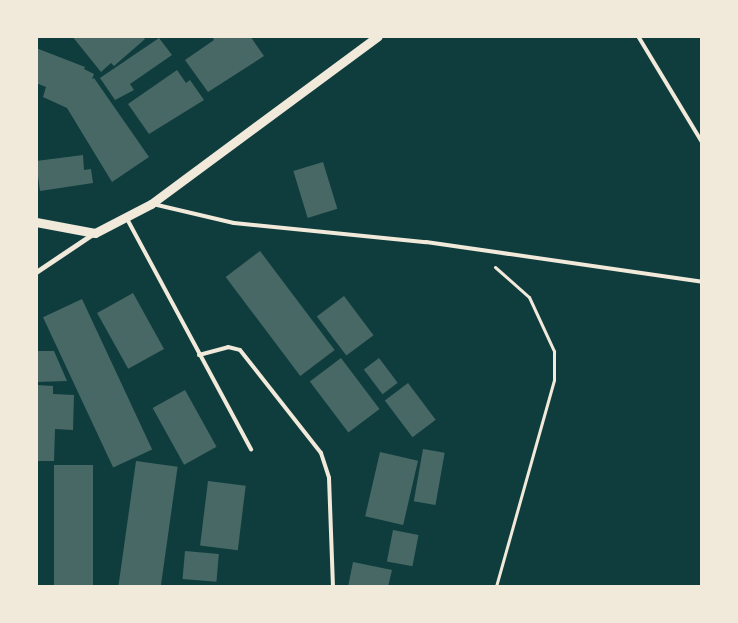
<!DOCTYPE html>
<html>
<head>
<meta charset="utf-8">
<style>
	body { margin:0 }
	#map { position:relative; width:738px; height:623px; overflow:hidden; background:#0f3d3e; font-family:Overpass,sans-serif }
	div>[style] { position:absolute }
	[style*='--x'] { left:calc(var(--x)*1px); top:calc(var(--y)*1px); width:calc(var(--w)*1px); rotate:calc(var(--a)*1deg) }
	.building>* { inset:0; background:#486865; transform-origin:0 0 }
	.path>* { height:3px; margin:-1.5px; padding:0 1.5px; transform-origin:1.5px; border-radius:1.5px; background:#f1e9da }
	.service>* { height:4px; margin:-2px; padding:0 2px; transform-origin:2px; border-radius:2px; background:#f1e9da }
	.minor>* { height:5px; margin:-2.5px; padding:0 2.5px; transform-origin:2.5px; border-radius:2.5px; background:#f1e9da }
	.tertiary>* { height:9px; margin:-4.5px; padding:0 4.5px; transform-origin:4.5px; border-radius:4.5px; background:#f1e9da }
	span { translate:-50% -50%; white-space:nowrap; text-align:center; line-height:1.15; -webkit-text-stroke:4px #f1e9da; paint-order:stroke }
	.frame { position:absolute; inset:0; border:38px solid #f1e9da; pointer-events:none }
</style>
</head>
<body>
<div id="map">
	<div class="building">
		<i style="clip-path:polygon(72px 36px,142px 36px,145px 39px,114px 66px,111px 63px,101px 72px)"></i>
		<i style="clip-path:polygon(212px 36px,250px 36px,264px 56px,208px 92px,185px 60px,214px 40px)"></i>
		<i style="clip-path:polygon(159px 38px,172px 55px,130px 84px,134px 90px,115px 100px,100px 78px)"></i>
		<i style="clip-path:polygon(36px 48px,85px 67px,84px 69px,94px 74px,92px 79px,94px 78px,149px 157px,112px 182px,67px 108px,43px 97px,46px 87px,36px 83px)"></i>
		<i style="clip-path:polygon(177px 70px,186px 83px,190px 80px,204px 100px,149px 134px,128px 104px)"></i>
		<i style="clip-path:polygon(83px 155px,84px 170px,91px 169px,93px 183px,40px 191px,36px 161px)"></i>
		<i style="left:323px;top:162px;width:49px;height:31px;rotate:73deg"></i>
		<i style="left:260px;top:251px;width:124px;height:43px;rotate:53deg"></i>
		<i style="left:133px;top:293px;width:64px;height:41px;rotate:61deg"></i>
		<i style="left:344px;top:296px;width:49px;height:34px;rotate:53deg"></i>
		<i style="left:82px;top:299px;width:166px;height:43px;rotate:65deg"></i>
		<i style="clip-path:polygon(36px 351px,54px 351px,67px 381px,36px 382px)"></i>
		<i style="left:341px;top:358px;width:64px;height:39px;rotate:53deg"></i>
		<i style="left:379px;top:358px;width:31px;height:19px;rotate:53deg"></i>
		<i style="left:408px;top:383px;width:46px;height:29px;rotate:53deg"></i>
		<i style="clip-path:polygon(36px 385px,53px 386px,53px 394px,74px 395px,73px 430px,55px 429px,54px 461px,36px 461px)"></i>
		<i style="left:185px;top:390px;width:65px;height:37px;rotate:61deg"></i>
		<i style="left:423px;top:449px;width:22px;height:53px;rotate:10deg"></i>
		<i style="left:380px;top:452px;width:39px;height:66px;rotate:13deg"></i>
		<i style="left:136px;top:461px;width:42px;height:127px;rotate:8deg"></i>
		<i style="left:54px;top:465px;width:39px;height:122px"></i>
		<i style="left:208px;top:481px;width:38px;height:65px;rotate:7deg"></i>
		<i style="left:393px;top:530px;width:26px;height:32px;rotate:11deg"></i>
		<i style="left:185px;top:551px;width:34px;height:28px;rotate:5deg"></i>
		<i style="clip-path:polygon(353px 562px,392px 570px,388px 587px,348px 587px)"></i>
	</div>
	<div class="path">
		<i style="--x:495;--y:267;--w:45;--a:41.4"></i>
		<i style="--x:529;--y:297;--w:60;--a:65.2"></i>
		<i style="--x:554;--y:351;--w:29;--a:90"></i>
		<i style="--x:554;--y:380;--w:215;--a:105.7"></i>
	</div>
	<div class="service">
		<i style="--x:638;--y:36;--w:124;--a:58.9"></i>
		<i style="--x:153;--y:204;--w:83;--a:13.2"></i>
		<i style="--x:234;--y:223;--w:193;--a:5.7"></i>
		<i style="--x:426;--y:242;--w:279;--a:8.2"></i>
		<i style="--x:126;--y:217;--w:264;--a:61.7"></i>
		<i style="--x:199;--y:355;--w:30;--a:-15"></i>
		<i style="--x:228;--y:347;--w:12;--a:14"></i>
		<i style="--x:240;--y:350;--w:131;--a:51.8"></i>
		<i style="--x:321;--y:453;--w:26;--a:72"></i>
		<i style="--x:329;--y:478;--w:109;--a:87.9"></i>
	</div>
	<div class="minor">
		<i style="--x:36;--y:272;--w:70;--a:-33.9"></i>
	</div>
	<div class="tertiary">
		<i style="--x:36;--y:222;--w:60;--a:10.6"></i>
		<i style="--x:95;--y:233;--w:63;--a:-27.4"></i>
		<i style="--x:151;--y:204;--w:282;--a:-36.5"></i>
	</div>
	<div class="frame"></div>
</div>
</body>
</html>
